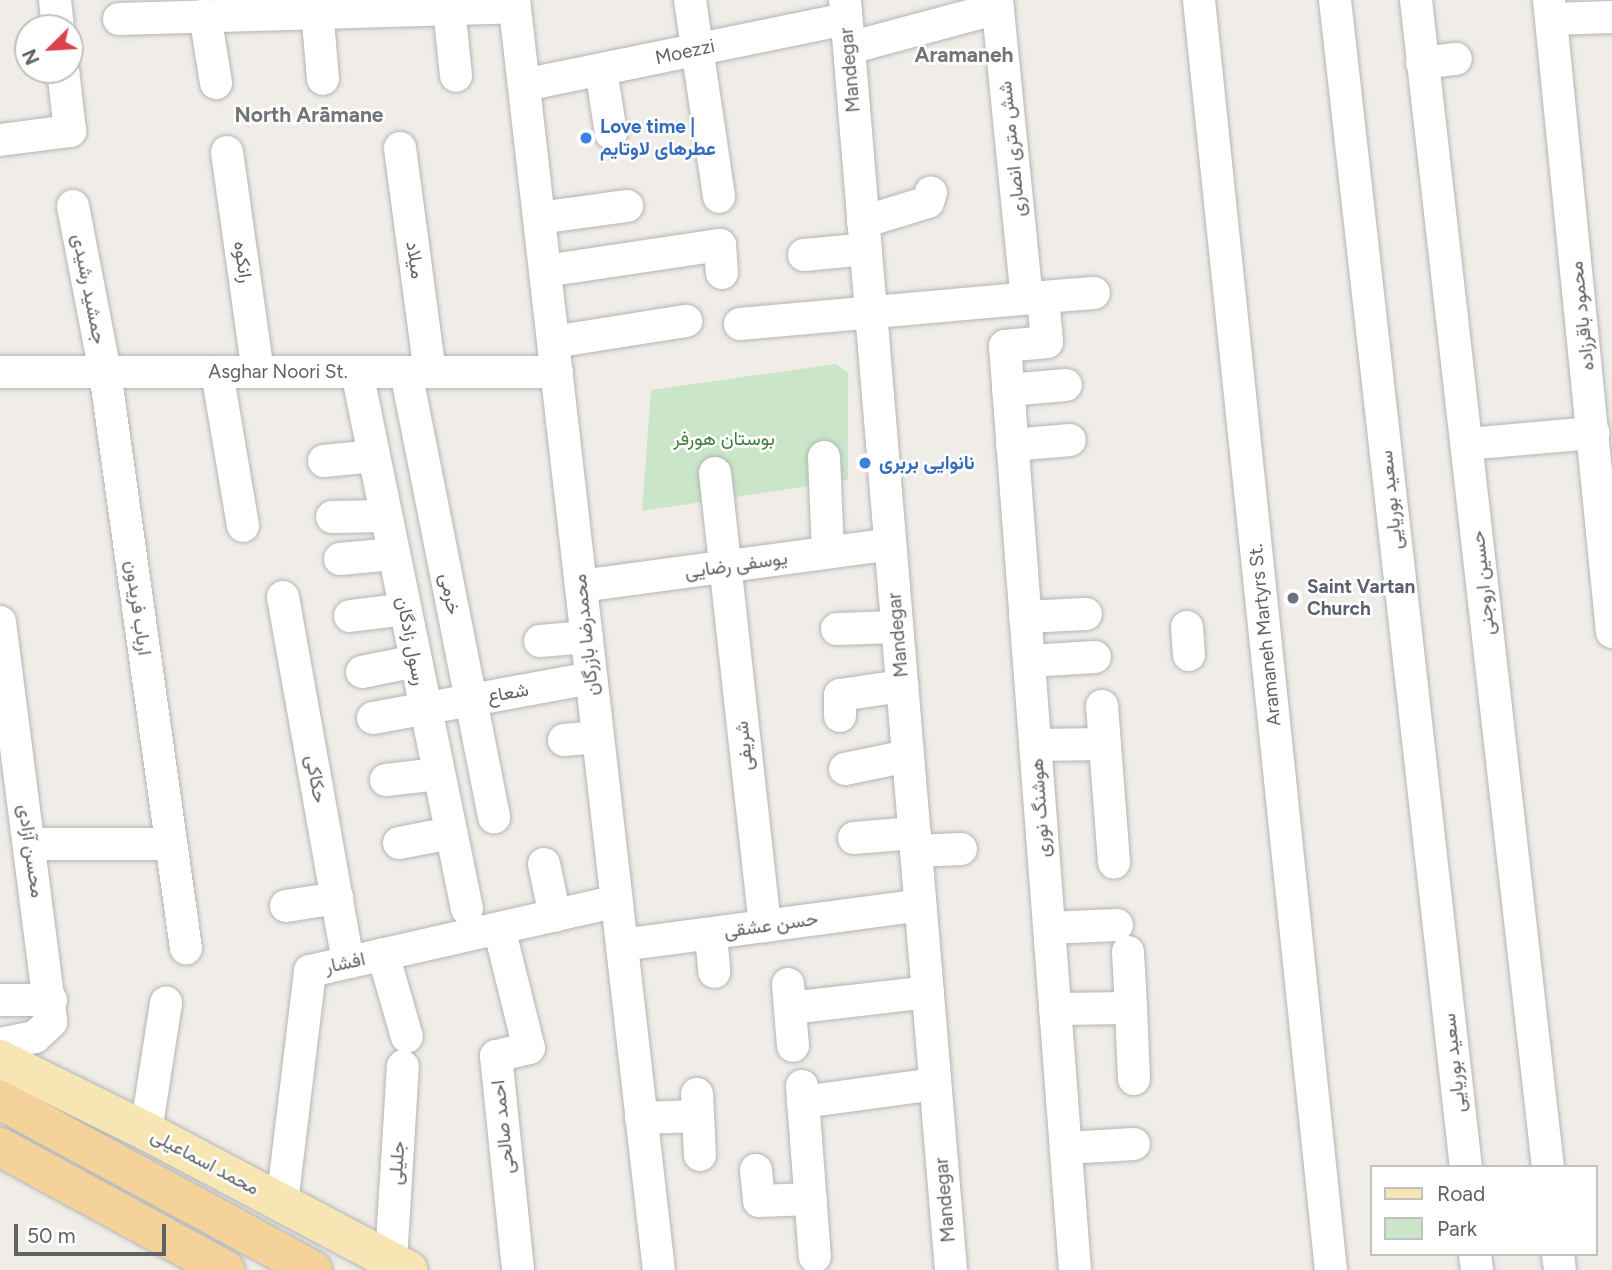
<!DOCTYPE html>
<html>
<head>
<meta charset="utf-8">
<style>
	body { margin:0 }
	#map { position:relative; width:1612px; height:1270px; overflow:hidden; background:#f0ede8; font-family:Figtree,Vazirmatn,sans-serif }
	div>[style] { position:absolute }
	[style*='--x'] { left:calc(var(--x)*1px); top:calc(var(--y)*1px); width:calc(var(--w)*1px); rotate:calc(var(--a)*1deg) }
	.green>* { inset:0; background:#cae5c7 }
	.roads { filter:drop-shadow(0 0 2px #b3b5b8) drop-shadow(0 0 2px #b3b5b8) }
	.minor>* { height:32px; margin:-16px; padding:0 16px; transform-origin:16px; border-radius:16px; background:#fff }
	.major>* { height:38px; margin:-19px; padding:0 19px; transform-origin:19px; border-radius:19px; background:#f8e5b4 }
	.highway>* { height:38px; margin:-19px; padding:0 19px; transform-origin:19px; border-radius:19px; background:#f4d29a }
	.dots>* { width:19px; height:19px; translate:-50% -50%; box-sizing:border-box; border:4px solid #fff; border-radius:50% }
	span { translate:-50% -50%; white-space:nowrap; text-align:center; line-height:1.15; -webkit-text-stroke:5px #fff; paint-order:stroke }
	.street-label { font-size:19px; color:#5f6366 }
	.shop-label { font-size:19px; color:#366cbe; font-weight:700 }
	.left { translate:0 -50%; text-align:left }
	.park-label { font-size:19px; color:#41803c }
	.worship-label { font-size:19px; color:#5b616d; font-weight:700 }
	.neighbourhood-label { font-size:21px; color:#707578; font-weight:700 }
	.legend { position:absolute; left:1370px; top:1165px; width:228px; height:91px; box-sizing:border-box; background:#fff; border:2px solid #bfc1c2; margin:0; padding:9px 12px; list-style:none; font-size:21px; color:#5f6366 }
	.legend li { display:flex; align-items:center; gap:14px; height:35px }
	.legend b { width:35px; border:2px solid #bfc1c2 }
	.north { position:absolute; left:14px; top:14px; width:70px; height:70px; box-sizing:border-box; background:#fff; border:2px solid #bfc1c2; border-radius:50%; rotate:246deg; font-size:19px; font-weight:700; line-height:28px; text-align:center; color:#5f6366 }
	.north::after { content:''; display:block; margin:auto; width:24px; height:32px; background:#db424a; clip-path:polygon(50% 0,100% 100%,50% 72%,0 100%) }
	.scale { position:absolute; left:14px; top:1224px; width:152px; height:32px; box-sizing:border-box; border:4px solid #5f6366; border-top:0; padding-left:9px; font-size:21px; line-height:24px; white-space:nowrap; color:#5f6366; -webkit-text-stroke:5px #fff; paint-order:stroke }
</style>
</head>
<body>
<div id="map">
	<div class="green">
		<i style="clip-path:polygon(836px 364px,848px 373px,848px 480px,642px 511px,651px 390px)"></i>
	</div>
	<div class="roads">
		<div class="minor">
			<i style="--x:55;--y:0;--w:28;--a:84"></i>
			<i style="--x:514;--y:0;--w:1278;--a:83.49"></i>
			<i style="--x:690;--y:0;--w:199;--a:81.6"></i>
			<i style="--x:845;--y:0;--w:1274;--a:85.23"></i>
			<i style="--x:997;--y:0;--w:300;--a:84.3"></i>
			<i style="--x:1199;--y:0;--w:1277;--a:84.07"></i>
			<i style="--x:1335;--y:0;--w:1174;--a:83.6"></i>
			<i style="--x:1416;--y:0;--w:1174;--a:83.55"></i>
			<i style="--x:1549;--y:0;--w:635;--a:84.31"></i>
			<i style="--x:449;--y:8;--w:68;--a:84.1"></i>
			<i style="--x:317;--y:10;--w:69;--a:85"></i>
			<i style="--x:205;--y:15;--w:69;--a:80.8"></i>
			<i style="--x:119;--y:19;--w:396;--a:-1.7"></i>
			<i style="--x:1552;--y:19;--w:60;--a:-1.9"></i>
			<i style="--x:849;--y:48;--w:154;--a:-15"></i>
			<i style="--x:1422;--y:63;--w:34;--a:-7"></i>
			<i style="--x:601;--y:70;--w:64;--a:81"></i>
			<i style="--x:524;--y:85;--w:329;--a:-11.6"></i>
			<i style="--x:0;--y:140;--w:71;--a:-7.3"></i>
			<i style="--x:70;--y:131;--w:61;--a:-96.5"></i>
			<i style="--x:400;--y:148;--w:226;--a:82.4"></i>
			<i style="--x:227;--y:152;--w:222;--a:82"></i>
			<i style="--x:73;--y:206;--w:169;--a:79.1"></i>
			<i style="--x:105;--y:372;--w:582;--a:82"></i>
			<i style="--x:539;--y:218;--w:89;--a:-7.8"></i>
			<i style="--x:863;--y:222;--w:68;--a:-17.1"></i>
			<i style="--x:928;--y:202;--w:10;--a:-73"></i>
			<i style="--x:804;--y:255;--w:62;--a:-5.5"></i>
			<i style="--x:545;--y:271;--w:177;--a:-8.5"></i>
			<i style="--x:720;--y:245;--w:28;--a:86"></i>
			<i style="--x:1043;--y:297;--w:51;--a:-4.5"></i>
			<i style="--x:740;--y:324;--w:304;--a:-5.1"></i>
			<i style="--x:1043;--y:297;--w:45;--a:84.9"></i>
			<i style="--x:1047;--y:342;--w:42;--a:174.6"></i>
			<i style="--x:1005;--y:346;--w:927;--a:85.67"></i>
			<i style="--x:553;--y:342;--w:135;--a:-9"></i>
			<i style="--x:0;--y:372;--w:557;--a:0"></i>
			<i style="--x:217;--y:372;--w:156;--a:80.4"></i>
			<i style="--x:357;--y:372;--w:548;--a:78.42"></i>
			<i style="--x:406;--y:372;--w:454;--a:78.8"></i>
			<i style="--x:1008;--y:390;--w:58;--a:-4.9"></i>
			<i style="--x:1467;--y:444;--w:127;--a:-5"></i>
			<i style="--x:1012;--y:445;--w:58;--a:-4.9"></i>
			<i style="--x:824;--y:457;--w:95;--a:87.6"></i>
			<i style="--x:324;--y:461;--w:50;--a:-5.7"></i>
			<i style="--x:715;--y:473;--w:456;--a:83.7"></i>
			<i style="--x:332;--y:517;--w:54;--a:-1.1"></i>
			<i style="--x:340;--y:559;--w:54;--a:-5.3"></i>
			<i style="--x:581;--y:586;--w:312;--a:-7.7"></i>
			<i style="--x:283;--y:597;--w:371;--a:79.9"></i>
			<i style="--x:350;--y:616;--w:55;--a:-7.3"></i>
			<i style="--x:1025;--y:617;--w:61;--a:-2.8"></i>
			<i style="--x:0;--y:622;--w:403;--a:82.7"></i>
			<i style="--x:51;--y:1022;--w:22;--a:137"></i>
			<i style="--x:35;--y:1037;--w:36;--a:169"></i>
			<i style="--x:1187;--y:627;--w:28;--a:86"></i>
			<i style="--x:837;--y:629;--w:60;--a:-1.9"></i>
			<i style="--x:540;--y:641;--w:47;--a:-4.9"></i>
			<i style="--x:1029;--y:661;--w:66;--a:-3.5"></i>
			<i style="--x:362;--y:672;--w:55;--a:-11.5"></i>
			<i style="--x:1102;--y:706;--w:157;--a:85.6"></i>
			<i style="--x:840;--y:716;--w:21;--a:-90"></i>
			<i style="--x:840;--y:695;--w:63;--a:-8.3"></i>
			<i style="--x:373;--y:718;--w:222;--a:-10.4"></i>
			<i style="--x:564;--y:740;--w:34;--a:-5"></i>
			<i style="--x:1035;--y:745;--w:70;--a:-0.8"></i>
			<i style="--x:845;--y:769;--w:64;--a:-11.7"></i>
			<i style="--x:386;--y:780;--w:53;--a:-6.5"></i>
			<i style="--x:854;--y:838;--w:61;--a:-4.7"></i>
			<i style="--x:399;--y:843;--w:53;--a:-10.9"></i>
			<i style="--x:30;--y:844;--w:141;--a:0"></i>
			<i style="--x:916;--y:851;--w:45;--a:-2.5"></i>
			<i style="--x:544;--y:864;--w:53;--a:78.1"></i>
			<i style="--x:286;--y:906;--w:52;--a:-8.9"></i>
			<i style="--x:499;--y:928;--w:124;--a:76"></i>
			<i style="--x:529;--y:1048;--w:34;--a:166"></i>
			<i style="--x:496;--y:1056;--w:215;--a:84.1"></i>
			<i style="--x:1049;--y:928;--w:68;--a:-2.5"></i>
			<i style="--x:711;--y:934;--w:38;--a:85"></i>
			<i style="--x:622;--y:945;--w:301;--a:-7.6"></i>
			<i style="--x:1128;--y:952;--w:56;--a:86.9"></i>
			<i style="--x:383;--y:954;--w:86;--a:73.9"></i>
			<i style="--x:788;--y:984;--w:62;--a:85.4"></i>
			<i style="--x:0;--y:1000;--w:51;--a:0"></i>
			<i style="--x:790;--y:1008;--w:139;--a:-6.6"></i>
			<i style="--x:1055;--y:1009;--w:76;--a:-0.8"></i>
			<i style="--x:1131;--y:1008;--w:71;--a:87.6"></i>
			<i style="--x:802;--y:1086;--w:171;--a:85.7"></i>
			<i style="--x:697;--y:1094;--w:61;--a:87.2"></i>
			<i style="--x:803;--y:1102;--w:133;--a:-7.8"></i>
			<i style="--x:641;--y:1118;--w:56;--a:-2"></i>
			<i style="--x:146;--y:1131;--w:130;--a:-81.1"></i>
			<i style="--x:1066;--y:1148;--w:68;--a:-3.4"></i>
			<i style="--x:756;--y:1170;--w:31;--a:84"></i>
			<i style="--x:759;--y:1201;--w:52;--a:-2.2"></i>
			<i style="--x:282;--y:1203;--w:234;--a:-83.1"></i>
			<i style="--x:310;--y:971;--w:307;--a:-12.8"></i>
			<i style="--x:1475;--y:1254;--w:16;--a:83"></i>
			<i style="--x:1558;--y:1254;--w:16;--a:83"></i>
			<i style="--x:391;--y:1260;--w:194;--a:-86.5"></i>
		</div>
		<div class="major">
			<i style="--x:0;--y:1059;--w:163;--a:26.3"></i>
			<i style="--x:146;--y:1131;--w:297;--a:27.9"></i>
		</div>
		<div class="highway">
			<i style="--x:0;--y:1100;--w:356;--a:28.5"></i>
			<i style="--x:0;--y:1147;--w:257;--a:28.6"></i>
		</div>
	</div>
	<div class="dots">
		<i style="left:586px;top:138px;background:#3f7fe0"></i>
		<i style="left:865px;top:463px;background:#3f7fe0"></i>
		<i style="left:1293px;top:598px;background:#6b7280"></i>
	</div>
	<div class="street-label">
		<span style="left:685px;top:52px;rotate:-12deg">Moezzi</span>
		<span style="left:850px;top:70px;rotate:-95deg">Mandegar</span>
		<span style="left:1012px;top:149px;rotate:-96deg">شش متری انصاری</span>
		<span style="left:415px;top:260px;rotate:82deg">میلاد</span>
		<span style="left:243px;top:262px;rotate:82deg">رانکوه</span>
		<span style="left:89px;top:289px;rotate:79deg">جمشید رشیدی</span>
		<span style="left:1582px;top:316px;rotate:-96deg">محمود باقرزاده</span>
		<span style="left:278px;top:372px">Asghar Noori St.</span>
		<span style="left:1391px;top:500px;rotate:-96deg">سعید بوریایی</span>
		<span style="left:736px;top:565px;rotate:-8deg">یوسفی رضایی</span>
		<span style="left:1483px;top:583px;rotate:-96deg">حسین اروجنی</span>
		<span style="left:450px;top:594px;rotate:79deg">خرمی</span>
		<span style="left:138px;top:608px;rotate:82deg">ارباب فریدون</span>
		<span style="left:586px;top:635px;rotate:-96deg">محمدرضا بازرگان</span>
		<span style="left:898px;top:635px;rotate:-95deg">Mandegar</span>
		<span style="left:1265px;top:635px;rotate:-96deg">Aramaneh Martyrs St.</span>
		<span style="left:411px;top:641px;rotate:79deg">رسول زادگان</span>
		<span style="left:508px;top:693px;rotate:-10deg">شعاع</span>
		<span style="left:744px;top:746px;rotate:-96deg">شریفی</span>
		<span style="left:316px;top:779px;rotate:80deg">حکاکی</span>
		<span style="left:1040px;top:808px;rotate:-94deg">هوشنگ نوری</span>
		<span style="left:31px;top:851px;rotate:82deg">محسن آزادی</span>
		<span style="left:771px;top:925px;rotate:-8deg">حسن عشقی</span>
		<span style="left:345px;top:963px;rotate:-12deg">افشار</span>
		<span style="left:1454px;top:1063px;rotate:-96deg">سعید بوریایی</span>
		<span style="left:503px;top:1127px;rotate:-96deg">احمد صالحی</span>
		<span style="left:205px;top:1162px;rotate:28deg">محمد اسماعیلی</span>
		<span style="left:397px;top:1163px;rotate:-86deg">جلیلی</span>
		<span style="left:945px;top:1200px;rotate:-95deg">Mandegar</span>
	</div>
	<div class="shop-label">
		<span class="left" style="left:600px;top:138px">Love time |<br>عطرهای لاوتایم</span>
		<span class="left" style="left:879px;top:463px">نانوایی بربری</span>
	</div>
	<div class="park-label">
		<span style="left:724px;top:439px">بوستان هورفر</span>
	</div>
	<div class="worship-label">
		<span class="left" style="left:1307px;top:598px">Saint Vartan<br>Church</span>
	</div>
	<div class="neighbourhood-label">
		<span style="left:964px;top:55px">Aramaneh</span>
		<span style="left:309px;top:115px">North Arāmane</span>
	</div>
	<ul class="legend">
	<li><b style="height:9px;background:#f8e5b4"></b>Road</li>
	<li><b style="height:19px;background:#cae5c7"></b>Park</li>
	</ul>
	<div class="north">N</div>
	<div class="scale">50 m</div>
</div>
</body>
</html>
